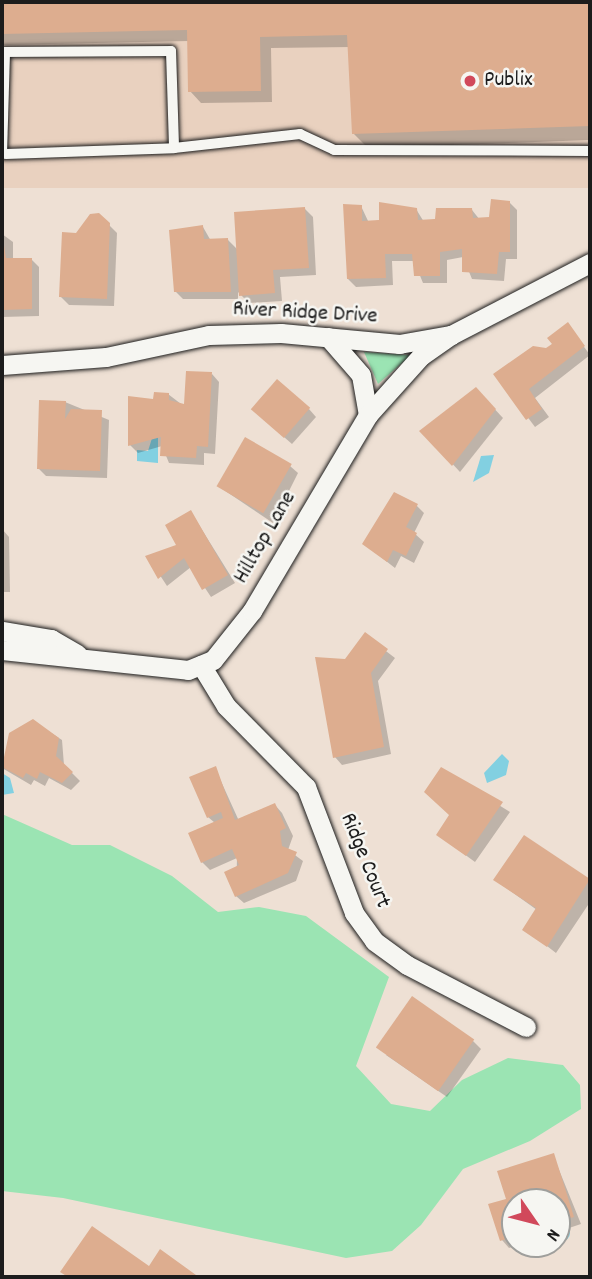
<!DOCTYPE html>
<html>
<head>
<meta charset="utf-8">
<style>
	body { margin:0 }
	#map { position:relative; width:592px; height:1279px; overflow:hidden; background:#eee0d4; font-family:Dekko,sans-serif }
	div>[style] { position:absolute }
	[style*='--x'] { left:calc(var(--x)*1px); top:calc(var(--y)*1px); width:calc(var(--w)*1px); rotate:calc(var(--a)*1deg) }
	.built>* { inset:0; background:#e9d1bf; transform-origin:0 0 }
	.green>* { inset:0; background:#9be4b3 }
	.water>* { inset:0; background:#82d0e1 }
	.round { border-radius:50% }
	.shadow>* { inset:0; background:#0003 }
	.building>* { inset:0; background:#ddad8f; transform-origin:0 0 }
	.roads { filter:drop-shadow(0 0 2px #1c1c1c) drop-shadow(0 0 2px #1c1c1c) }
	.lane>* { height:10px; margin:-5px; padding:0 5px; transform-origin:5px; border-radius:5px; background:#f6f6f2 }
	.street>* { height:19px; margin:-9.5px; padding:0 9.5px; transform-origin:9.5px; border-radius:9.5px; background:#f6f6f2 }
	.dots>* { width:19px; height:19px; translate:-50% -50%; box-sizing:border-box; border:4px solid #f6f6f2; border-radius:50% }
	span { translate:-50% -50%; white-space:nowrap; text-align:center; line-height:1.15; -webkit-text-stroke:5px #f6f6f2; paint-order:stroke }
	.poi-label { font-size:23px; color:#1c1c1c }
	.left { translate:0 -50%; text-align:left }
	.street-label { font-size:23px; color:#1c1c1c }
	.frame { position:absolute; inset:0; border:4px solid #1c1c1c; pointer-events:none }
	.north { position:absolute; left:501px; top:1188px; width:70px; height:70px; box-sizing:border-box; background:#f6f6f2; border:2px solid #9f9f9c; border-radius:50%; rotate:125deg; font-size:19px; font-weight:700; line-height:28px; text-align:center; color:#1c1c1c }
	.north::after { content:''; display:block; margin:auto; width:24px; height:32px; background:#d1495b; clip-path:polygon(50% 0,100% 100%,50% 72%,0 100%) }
</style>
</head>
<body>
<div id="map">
	<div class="built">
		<i style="left:2px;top:2px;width:588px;height:186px"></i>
	</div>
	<div class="green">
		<i style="clip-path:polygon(364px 352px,408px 355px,410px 356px,378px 384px)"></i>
		<i style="clip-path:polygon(2px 814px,72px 845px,110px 845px,172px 876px,218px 912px,259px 907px,306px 916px,389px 977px,356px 1066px,391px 1104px,430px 1111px,462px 1080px,508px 1058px,563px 1065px,580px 1085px,581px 1109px,530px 1141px,463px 1169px,421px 1225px,392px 1251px,346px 1258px,63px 1198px,2px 1191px)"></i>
	</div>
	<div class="water">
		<i style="clip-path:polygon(153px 435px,158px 435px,158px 463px,137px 461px,137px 450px,148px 451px)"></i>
		<i style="clip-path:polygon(494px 455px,489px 473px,473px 482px,481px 456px)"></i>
		<i style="clip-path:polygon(502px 754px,509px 761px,506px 775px,487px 783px,484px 773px)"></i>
		<i style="clip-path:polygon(2px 773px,10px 778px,14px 793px,2px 795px)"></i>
		<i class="round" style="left:554px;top:1225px;width:16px;height:16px"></i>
	</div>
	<div class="shadow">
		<i style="clip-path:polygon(2px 2px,590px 2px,590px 140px,368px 148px,353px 133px,351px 47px,271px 48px,272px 102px,201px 103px,190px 91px,189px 41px,2px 45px)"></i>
		<i style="clip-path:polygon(509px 202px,517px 210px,517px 259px,506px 259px,504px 281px,472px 279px,463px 257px,447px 260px,447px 283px,423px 283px,414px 261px,392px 261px,393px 285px,356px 287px,348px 279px,361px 206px,369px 223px,416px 209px,424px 222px,472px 210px,480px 220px,491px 219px)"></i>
		<i style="clip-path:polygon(305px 209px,313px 217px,316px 275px,280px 277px,282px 301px,249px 303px,238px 292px,238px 299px,183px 299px,175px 291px,203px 227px,211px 241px,228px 240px,238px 250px)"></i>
		<i style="clip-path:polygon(109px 225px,117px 233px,114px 306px,69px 305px,61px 297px,77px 235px)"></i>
		<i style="clip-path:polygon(2px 234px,13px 242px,13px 260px,31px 259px,39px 267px,39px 316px,2px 317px)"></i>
		<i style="clip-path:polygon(568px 325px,590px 355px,535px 398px,549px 417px,535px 427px,496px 375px,547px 350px)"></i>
		<i style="clip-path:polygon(212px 374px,219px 382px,215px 454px,204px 453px,204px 465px,169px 463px,162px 446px,138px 453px,130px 445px,155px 401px,168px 394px,185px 407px)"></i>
		<i style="clip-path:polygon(476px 389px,503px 418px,460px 472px,422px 431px)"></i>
		<i style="clip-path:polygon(65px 402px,109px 420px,107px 478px,46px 476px,38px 468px)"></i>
		<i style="clip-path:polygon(309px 409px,316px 417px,292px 444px,261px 417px)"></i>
		<i style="clip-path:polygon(290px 466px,298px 473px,273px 523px,218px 486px)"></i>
		<i style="clip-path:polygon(416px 505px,424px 513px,414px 533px,424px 542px,414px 563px,401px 556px,395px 568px,364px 544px)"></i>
		<i style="clip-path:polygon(191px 512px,235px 583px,211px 597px,191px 567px,167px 586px,148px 557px,179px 546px)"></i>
		<i style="clip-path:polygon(2px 529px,9px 537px,10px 592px,2px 592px)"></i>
		<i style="clip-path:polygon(365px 635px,395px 658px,378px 681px,391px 754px,342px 765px,335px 757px,346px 661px)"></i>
		<i style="clip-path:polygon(33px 721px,62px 740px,64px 765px,80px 781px,71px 790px,49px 778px,45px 786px,34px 780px,31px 785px,2px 768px,11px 735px)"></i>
		<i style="clip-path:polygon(215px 768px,239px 821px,275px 805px,282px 813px,293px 836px,288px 850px,303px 861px,296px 881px,244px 903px,236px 896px,237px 858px,210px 870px,202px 862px,215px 823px,208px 817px)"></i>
		<i style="clip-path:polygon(441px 769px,510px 812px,475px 862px,438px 835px,451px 815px)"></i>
		<i style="clip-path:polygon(524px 837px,590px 882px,590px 902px,556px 953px,525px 929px,537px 910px,495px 880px)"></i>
		<i style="clip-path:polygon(473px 1041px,481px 1049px,447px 1097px,386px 1055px)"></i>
		<i style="clip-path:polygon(553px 1155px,581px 1224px,557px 1232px,557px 1202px,515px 1202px,515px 1244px,521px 1244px,509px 1248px,502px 1240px,508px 1200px)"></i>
		<i style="clip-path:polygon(161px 1252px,197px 1277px,68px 1277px,63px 1272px,150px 1268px)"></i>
	</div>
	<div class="building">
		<i style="clip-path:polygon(2px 2px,590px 2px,590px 126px,352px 134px,347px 35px,260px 37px,261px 91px,188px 92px,187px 30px,2px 34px)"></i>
		<i style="clip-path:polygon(491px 199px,510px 201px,510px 252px,499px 252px,497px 274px,462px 272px,462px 249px,440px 252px,440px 276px,414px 276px,412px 254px,385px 254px,386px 278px,347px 279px,343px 204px,362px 205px,362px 221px,379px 220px,379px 202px,417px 208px,418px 220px,435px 219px,436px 208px,472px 208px,473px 218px,489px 217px)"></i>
		<i style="clip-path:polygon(305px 207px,309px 268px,273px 270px,275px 293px,239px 296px,234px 212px)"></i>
		<i style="clip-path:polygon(99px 213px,110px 223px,107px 299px,59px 297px,62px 232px,76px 233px,90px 214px)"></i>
		<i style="clip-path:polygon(203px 225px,204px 239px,228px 238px,231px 292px,174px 292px,169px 230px)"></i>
		<i style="clip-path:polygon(2px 233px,6px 258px,32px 258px,32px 309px,2px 310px)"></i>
		<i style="clip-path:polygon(568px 322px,585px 346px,529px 389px,542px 409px,526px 420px,493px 374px,533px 346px,546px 348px,552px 344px,547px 338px)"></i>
		<i style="clip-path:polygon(186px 371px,212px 372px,208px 447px,197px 446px,196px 458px,160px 456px,161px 437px,128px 446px,128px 396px,153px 399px,154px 392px,169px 393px,169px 400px,184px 404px)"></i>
		<i style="left:277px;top:379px;width:44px;height:40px;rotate:41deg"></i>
		<i style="clip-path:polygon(476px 387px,496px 409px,452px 466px,419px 431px)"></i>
		<i style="clip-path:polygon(39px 400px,66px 401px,65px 419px,71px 409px,102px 410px,100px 471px,37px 469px)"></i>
		<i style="left:245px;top:437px;width:54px;height:57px;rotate:30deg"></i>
		<i style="clip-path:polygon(394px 492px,418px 504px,406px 527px,417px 533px,406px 556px,393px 550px,387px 562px,362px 544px)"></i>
		<i style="clip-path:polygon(191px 510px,228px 575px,202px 590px,184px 558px,158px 579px,145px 556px,176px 545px,165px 525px)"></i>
		<i style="clip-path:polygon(365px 632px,388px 649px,371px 673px,384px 747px,333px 758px,315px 657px,345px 659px)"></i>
		<i style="clip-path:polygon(33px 719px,59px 738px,56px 756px,73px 772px,62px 783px,40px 772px,37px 779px,26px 773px,23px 778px,2px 767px,9px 733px)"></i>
		<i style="clip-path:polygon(216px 766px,235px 820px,275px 803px,286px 828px,280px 831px,282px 846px,297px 852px,288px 873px,235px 897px,224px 872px,239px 865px,232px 849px,201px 863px,188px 833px,223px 818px,221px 812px,207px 818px,189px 777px)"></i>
		<i style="clip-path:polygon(441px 767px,503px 802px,466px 856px,436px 835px,449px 815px,424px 792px)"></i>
		<i style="clip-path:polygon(524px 835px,590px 879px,547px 947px,522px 930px,536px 908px,493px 880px)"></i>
		<i style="left:412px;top:996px;width:76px;height:63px;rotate:35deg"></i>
		<i style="clip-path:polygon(554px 1153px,574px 1217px,557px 1222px,557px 1202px,515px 1202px,515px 1236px,500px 1241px,488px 1204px,506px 1199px,497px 1171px)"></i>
		<i style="clip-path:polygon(92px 1226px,149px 1266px,160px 1249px,196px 1275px,68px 1277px,60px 1272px)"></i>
	</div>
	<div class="roads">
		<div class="lane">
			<i style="--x:2;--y:154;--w:102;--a:-88.3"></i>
			<i style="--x:5;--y:52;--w:166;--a:-0.3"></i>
			<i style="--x:171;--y:51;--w:97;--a:88.2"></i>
			<i style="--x:174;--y:148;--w:127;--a:-6.3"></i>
			<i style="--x:300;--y:134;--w:38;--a:25"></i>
			<i style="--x:334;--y:150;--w:256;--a:0.2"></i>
			<i style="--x:6;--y:154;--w:168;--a:-2"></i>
		</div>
		<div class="street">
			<i style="--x:328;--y:337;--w:50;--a:49"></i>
			<i style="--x:361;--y:375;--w:41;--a:80.1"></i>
			<i style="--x:2;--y:365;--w:104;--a:-4.4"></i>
			<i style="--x:106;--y:357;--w:105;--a:-12.1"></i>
			<i style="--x:209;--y:335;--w:72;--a:-1.6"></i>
			<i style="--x:281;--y:333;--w:119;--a:5.3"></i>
			<i style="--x:399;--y:344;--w:53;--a:-9.8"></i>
			<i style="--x:451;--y:335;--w:157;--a:-27.4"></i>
			<i style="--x:2;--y:631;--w:50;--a:9.3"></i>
			<i style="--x:51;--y:639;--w:30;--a:30"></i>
			<i style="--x:2;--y:650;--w:187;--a:6.1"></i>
			<i style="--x:188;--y:670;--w:27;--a:-22"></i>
			<i style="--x:213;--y:660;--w:63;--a:-51.5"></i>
			<i style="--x:252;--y:611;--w:228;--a:-59.4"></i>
			<i style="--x:368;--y:415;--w:79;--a:-48.1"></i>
			<i style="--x:421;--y:356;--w:37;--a:-35"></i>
			<i style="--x:201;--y:665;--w:48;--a:58.6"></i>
			<i style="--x:226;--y:706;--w:114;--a:45.4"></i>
			<i style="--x:306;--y:787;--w:135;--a:69.1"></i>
			<i style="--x:354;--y:913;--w:34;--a:54"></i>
			<i style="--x:374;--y:941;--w:41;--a:36"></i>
			<i style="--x:407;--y:965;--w:134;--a:27.5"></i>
		</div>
	</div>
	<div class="dots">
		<i style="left:470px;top:81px;background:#d1495b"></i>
	</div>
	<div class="poi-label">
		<span class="left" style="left:484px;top:81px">Publix</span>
	</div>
	<div class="street-label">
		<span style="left:305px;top:314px;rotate:3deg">River Ridge Drive</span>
		<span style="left:266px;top:538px;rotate:-60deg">Hilltop Lane</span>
		<span style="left:364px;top:861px;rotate:68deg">Ridge Court</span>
	</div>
	<div class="frame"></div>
	<div class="north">N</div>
</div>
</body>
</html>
